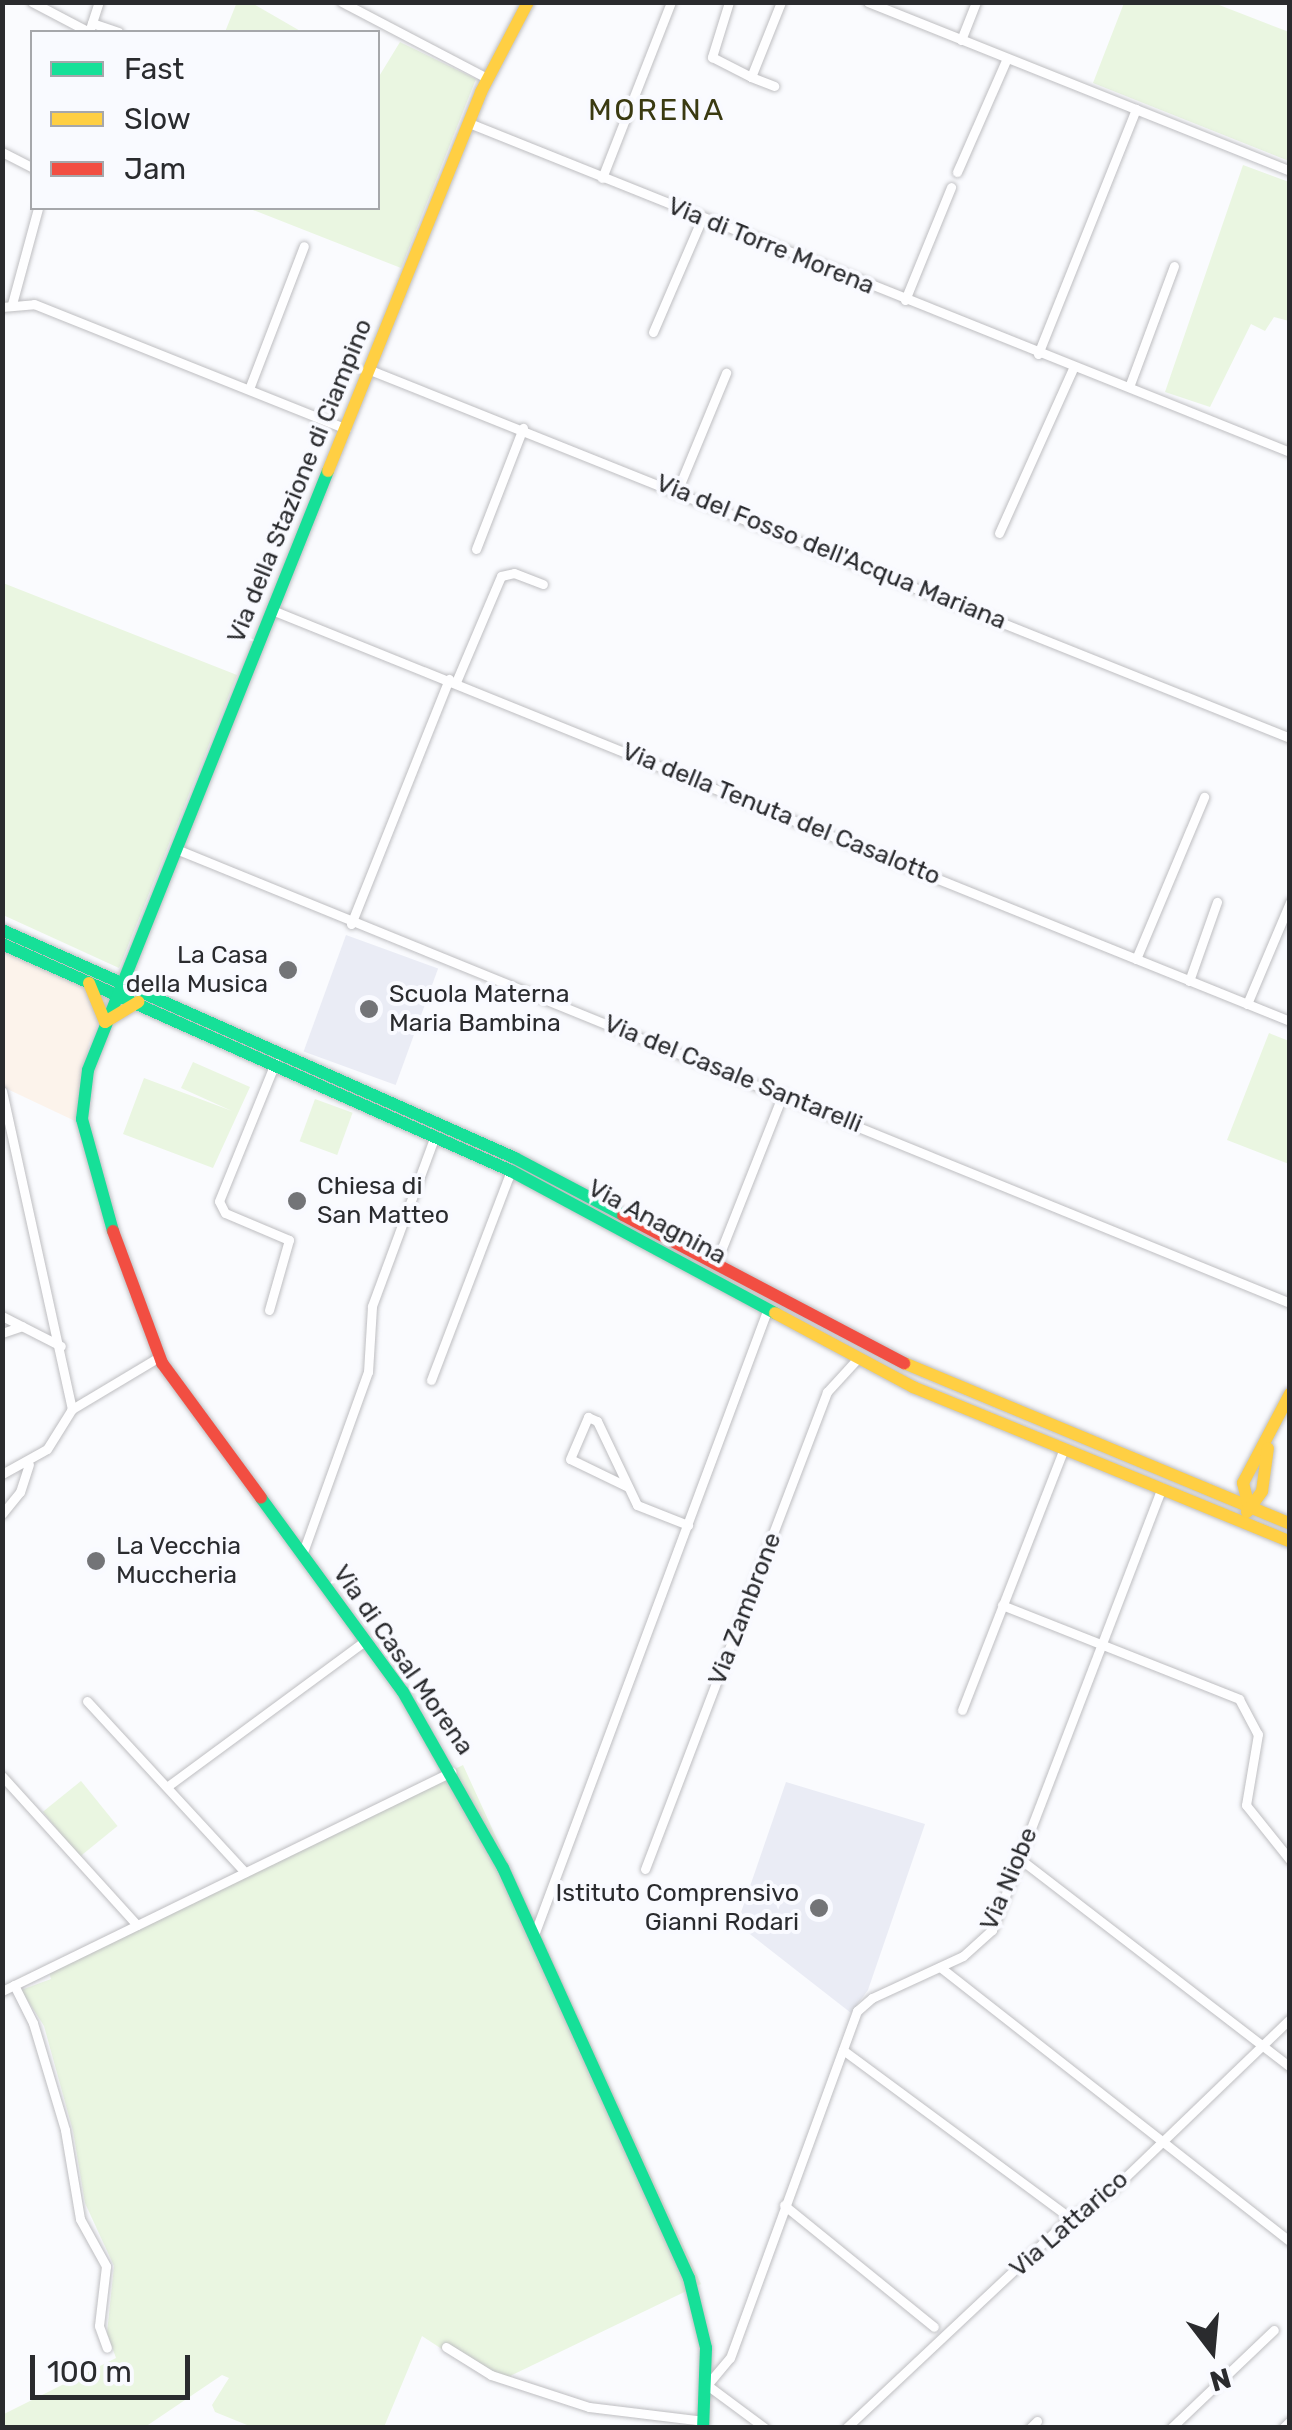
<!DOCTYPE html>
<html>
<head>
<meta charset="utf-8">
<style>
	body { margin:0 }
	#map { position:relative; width:1292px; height:2430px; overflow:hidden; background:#fafbfe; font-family:Rubik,sans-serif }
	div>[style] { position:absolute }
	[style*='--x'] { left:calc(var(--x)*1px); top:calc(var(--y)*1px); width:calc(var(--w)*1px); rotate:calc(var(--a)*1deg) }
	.built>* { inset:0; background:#eaecf5; transform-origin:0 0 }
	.industrial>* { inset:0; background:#fcf3eb }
	.green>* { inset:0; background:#eaf6e1; transform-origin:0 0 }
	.roads { filter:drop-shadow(0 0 2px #bebec1) drop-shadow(0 0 2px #bebec1) }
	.street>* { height:9px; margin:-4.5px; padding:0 4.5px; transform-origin:4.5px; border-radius:4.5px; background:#fefeff }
	.fast>* { height:12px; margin:-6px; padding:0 6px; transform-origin:6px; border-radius:6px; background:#16e098 }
	.slow>* { height:12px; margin:-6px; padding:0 6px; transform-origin:6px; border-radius:6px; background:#ffcf43 }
	.jam>* { height:12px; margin:-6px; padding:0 6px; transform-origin:6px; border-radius:6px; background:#f24e42 }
	.dots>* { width:28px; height:28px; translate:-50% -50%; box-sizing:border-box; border:5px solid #f9faff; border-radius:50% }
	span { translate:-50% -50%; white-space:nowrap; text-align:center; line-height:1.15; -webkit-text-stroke:8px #f9faff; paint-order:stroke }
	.street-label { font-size:25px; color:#2a2b2e }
	.poi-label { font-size:25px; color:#2a2b2e }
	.right { translate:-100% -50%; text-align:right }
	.left { translate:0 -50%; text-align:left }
	.quarter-label { font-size:30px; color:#3a3a11; letter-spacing:2.5px }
	.frame { position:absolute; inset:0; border:5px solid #2a2b2e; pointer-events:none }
	.legend { position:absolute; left:30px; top:30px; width:350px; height:180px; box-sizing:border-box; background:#f9faff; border:2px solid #a6a7ab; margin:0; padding:12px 18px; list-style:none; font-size:30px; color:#2a2b2e }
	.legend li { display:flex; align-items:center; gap:20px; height:50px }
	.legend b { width:50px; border:2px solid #a6a7ab }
	.north { position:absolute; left:1162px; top:2300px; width:100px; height:100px; -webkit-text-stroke:8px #f9faff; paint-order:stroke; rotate:164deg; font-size:28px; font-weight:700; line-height:40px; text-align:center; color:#2a2b2e }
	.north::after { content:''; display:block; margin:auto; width:35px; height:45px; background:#2a2b2e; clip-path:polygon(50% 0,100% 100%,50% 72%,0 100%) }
	.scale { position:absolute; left:30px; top:2355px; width:160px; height:45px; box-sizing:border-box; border:5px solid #2a2b2e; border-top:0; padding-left:12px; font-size:30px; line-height:35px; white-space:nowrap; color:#2a2b2e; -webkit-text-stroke:8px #f9faff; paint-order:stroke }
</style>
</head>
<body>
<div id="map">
	<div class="built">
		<i style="left:346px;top:935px;width:98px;height:124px;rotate:20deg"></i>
		<i style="clip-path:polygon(786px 1782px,925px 1824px,868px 1990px,851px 2013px,737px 1924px)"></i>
	</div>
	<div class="industrial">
		<i style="clip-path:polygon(3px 951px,110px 997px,89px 1043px,75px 1121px,3px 1087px)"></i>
	</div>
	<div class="green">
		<i style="clip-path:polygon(237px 2px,252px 3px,302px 32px,225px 32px)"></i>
		<i style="clip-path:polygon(1124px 3px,1214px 3px,1289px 32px,1289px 161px,1093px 83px)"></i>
		<i style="clip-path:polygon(400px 42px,476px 79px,401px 268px,248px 208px,378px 208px,378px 78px)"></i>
		<i style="clip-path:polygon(1243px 165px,1289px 182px,1289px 321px,1274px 317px,1265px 331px,1251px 324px,1210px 407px,1165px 392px)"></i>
		<i style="clip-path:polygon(3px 583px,237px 675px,119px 968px,3px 915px)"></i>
		<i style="clip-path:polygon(1269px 1033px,1289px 1041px,1289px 1164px,1227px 1140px)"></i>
		<i style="clip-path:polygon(193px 1062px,250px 1087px,213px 1168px,123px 1134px,144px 1078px,232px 1111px,181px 1088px)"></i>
		<i style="left:315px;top:1099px;width:40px;height:45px;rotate:20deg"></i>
		<i style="clip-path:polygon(463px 1765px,701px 2284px,506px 2378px,463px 2363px,422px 2336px,384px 2427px,252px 2427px,215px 2412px,212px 2405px,229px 2378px,222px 2375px,145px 2427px,3px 2427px,2px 2415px,116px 2358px,107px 2333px,114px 2266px,85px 2203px,73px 2131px,44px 2026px,21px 1990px,51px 1979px,48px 1969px)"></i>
		<i style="left:81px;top:1781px;width:58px;height:49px;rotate:51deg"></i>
	</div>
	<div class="roads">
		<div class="street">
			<i style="--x:32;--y:2;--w:64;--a:27.8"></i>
			<i style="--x:342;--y:2;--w:164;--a:27.7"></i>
			<i style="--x:729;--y:2;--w:58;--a:107.2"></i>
			<i style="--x:712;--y:57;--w:44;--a:27.1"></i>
			<i style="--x:751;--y:77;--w:81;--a:-68.2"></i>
			<i style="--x:868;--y:2;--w:455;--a:21.8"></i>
			<i style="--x:92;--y:23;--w:28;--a:19"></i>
			<i style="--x:89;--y:32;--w:32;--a:-72"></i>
			<i style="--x:961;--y:40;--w:41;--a:-68.5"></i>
			<i style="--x:751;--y:77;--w:25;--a:21"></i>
			<i style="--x:469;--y:123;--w:884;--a:21.84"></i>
			<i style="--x:2;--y:152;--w:34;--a:27"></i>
			<i style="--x:957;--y:172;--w:124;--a:-66.3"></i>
			<i style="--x:602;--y:178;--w:189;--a:-68.6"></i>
			<i style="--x:905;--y:300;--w:122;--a:-67.8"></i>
			<i style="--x:12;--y:304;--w:99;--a:-74.8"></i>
			<i style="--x:2;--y:307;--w:32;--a:-5"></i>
			<i style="--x:34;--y:304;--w:336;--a:21.8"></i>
			<i style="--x:653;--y:332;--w:124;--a:-66.7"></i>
			<i style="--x:1038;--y:354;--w:264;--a:-68.2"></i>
			<i style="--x:370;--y:370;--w:991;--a:21.8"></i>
			<i style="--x:1129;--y:387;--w:129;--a:-69.6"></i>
			<i style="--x:249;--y:389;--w:153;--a:-69"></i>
			<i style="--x:678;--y:489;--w:126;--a:-67.5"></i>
			<i style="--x:999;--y:533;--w:183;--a:-65.8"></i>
			<i style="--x:476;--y:549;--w:130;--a:-68.8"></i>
			<i style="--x:272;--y:610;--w:1098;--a:21.99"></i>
			<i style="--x:456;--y:682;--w:115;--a:-67"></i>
			<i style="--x:501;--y:576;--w:13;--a:-13"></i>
			<i style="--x:514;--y:573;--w:31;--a:21"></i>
			<i style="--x:176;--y:849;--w:1203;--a:22.17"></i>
			<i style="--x:351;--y:924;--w:264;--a:-68.2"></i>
			<i style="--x:1136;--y:959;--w:176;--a:-67.2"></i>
			<i style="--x:1189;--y:981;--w:84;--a:-70.5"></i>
			<i style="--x:1247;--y:1004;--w:111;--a:-67.1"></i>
			<i style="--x:2;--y:1091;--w:326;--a:77.6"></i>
			<i style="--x:716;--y:1263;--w:182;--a:-68.4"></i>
			<i style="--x:269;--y:1310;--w:73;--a:-74.1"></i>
			<i style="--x:289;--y:1240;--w:69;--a:-157.1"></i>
			<i style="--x:225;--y:1213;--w:13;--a:-117"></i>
			<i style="--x:219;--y:1201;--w:149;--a:-67.9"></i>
			<i style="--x:2;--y:1316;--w:66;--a:27"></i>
			<i style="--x:2;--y:1333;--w:21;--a:-19"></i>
			<i style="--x:431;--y:1380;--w:224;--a:-69.1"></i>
			<i style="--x:2;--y:1474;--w:51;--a:-29.1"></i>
			<i style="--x:47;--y:1449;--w:47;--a:-58"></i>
			<i style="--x:72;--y:1409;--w:101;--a:-30.9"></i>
			<i style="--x:628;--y:1487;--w:64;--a:-154.2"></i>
			<i style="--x:570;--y:1459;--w:46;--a:-66.8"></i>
			<i style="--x:588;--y:1417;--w:10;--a:24"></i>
			<i style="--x:597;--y:1421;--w:93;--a:64.5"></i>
			<i style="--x:637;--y:1505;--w:55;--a:21.4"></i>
			<i style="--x:2;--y:1514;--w:28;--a:-51"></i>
			<i style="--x:20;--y:1492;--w:29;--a:-72"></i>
			<i style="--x:302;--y:1555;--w:195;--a:-70.2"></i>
			<i style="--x:368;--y:1372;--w:66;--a:-86.5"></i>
			<i style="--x:372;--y:1306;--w:181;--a:-69.7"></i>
			<i style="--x:1002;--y:1605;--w:255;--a:21.6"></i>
			<i style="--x:1239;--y:1699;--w:40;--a:62"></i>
			<i style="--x:1258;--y:1734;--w:72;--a:99.6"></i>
			<i style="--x:1246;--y:1805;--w:70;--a:51.3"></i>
			<i style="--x:87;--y:1701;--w:233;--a:47.3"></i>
			<i style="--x:962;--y:1710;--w:280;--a:-68.7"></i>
			<i style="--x:2;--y:1776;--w:201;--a:47.8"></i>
			<i style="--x:168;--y:1786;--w:246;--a:-36.4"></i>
			<i style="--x:1020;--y:1859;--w:341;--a:37.6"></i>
			<i style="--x:645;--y:1869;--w:511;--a:-69.12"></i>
			<i style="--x:827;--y:1392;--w:46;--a:-47.6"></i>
			<i style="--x:534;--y:1935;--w:669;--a:-69.53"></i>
			<i style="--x:940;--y:1967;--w:444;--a:38.1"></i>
			<i style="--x:14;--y:1985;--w:42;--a:63.4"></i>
			<i style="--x:33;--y:2023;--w:112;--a:73.3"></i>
			<i style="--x:65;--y:2130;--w:90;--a:80.4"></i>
			<i style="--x:80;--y:2219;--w:54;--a:61"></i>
			<i style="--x:106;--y:2266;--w:60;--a:96.7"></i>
			<i style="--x:99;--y:2326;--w:23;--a:70"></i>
			<i style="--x:2;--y:1991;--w:500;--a:-26"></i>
			<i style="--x:843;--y:2050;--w:282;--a:36.5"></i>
			<i style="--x:784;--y:2205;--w:193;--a:39.1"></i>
			<i style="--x:446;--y:2347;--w:53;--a:31.9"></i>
			<i style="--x:491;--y:2375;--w:103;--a:18.1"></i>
			<i style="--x:589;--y:2407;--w:116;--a:6.9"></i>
			<i style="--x:765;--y:2428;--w:72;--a:-143.4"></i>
			<i style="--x:707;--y:2385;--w:35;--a:-50"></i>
			<i style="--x:730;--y:2358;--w:370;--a:-69.9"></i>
			<i style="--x:857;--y:2011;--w:20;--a:-41"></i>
			<i style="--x:872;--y:1998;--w:100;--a:-24.8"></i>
			<i style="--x:963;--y:1956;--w:39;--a:-42"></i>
			<i style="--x:992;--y:1930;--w:474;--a:-69"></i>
			<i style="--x:846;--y:2428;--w:307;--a:-43.2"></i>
			<i style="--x:1070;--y:2218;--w:49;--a:-33.4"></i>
			<i style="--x:1111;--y:2191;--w:248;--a:-43.9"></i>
			<i style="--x:1030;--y:2428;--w:10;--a:-45"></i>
			<i style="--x:1171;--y:2428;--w:142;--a:-43.6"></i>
			<i style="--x:1283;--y:2428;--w:10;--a:-45"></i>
		</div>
		<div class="fast">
			<i style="--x:2;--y:930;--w:561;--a:23.96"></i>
			<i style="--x:515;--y:1158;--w:122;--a:27.8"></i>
			<i style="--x:2;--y:944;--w:557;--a:24.04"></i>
			<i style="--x:511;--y:1171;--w:300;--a:28.3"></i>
			<i style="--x:113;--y:1231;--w:116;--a:-105.5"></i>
			<i style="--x:82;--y:1119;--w:49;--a:-83"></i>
			<i style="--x:88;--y:1070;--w:645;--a:-68.17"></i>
			<i style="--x:261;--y:1498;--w:240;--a:53.8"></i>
			<i style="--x:403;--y:1692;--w:202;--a:60.4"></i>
			<i style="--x:503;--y:1868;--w:450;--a:65.6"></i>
			<i style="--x:689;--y:2278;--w:72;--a:76.3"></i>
			<i style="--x:706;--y:2348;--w:80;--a:92.1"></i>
		</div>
		<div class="slow">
			<i style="--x:328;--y:471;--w:409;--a:-68"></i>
			<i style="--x:481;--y:92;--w:102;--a:-62.4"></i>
			<i style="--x:89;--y:983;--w:42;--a:67.7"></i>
			<i style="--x:105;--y:1022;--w:39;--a:-31"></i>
			<i style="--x:775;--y:1313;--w:157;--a:28.2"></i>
			<i style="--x:913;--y:1387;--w:408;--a:22.3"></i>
			<i style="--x:904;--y:1363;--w:418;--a:22.6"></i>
			<i style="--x:1249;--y:1507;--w:25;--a:-104"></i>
			<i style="--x:1243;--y:1483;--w:101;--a:-62.2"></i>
			<i style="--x:1247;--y:1512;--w:26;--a:-54"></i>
			<i style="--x:1262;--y:1491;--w:43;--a:-82.1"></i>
		</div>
		<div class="jam">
			<i style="--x:623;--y:1215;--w:318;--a:27.8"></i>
			<i style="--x:113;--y:1231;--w:141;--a:69.6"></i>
			<i style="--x:162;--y:1363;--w:167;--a:53.7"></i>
		</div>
	</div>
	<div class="dots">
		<i style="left:288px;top:970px;background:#737477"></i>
		<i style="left:369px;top:1009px;background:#737477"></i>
		<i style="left:297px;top:1201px;background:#737477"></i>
		<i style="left:96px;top:1561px;background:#737477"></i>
		<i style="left:819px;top:1908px;background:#737477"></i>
	</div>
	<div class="street-label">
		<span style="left:771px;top:246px;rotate:22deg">Via di Torre Morena</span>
		<span style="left:300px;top:481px;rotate:-68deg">Via della Stazione di Ciampino</span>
		<span style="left:831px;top:552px;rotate:22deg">Via del Fosso dell'Acqua Mariana</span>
		<span style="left:781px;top:814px;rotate:22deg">Via della Tenuta del Casalotto</span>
		<span style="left:733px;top:1074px;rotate:22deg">Via del Casale Santarelli</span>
		<span style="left:657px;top:1222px;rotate:28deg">Via Anagnina</span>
		<span style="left:745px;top:1609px;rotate:-69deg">Via Zambrone</span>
		<span style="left:403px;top:1660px;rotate:55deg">Via di Casal Morena</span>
		<span style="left:1009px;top:1879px;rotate:-67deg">Via Niobe</span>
		<span style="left:1069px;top:2224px;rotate:-41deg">Via Lattarico</span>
	</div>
	<div class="poi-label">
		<span class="right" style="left:268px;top:970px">La Casa<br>della Musica</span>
		<span class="left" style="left:389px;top:1009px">Scuola Materna<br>Maria Bambina</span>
		<span class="left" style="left:317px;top:1201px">Chiesa di<br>San Matteo</span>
		<span class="left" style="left:116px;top:1561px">La Vecchia<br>Muccheria</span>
		<span class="right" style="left:799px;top:1908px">Istituto Comprensivo<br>Gianni Rodari</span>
	</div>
	<div class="quarter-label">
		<span style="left:657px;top:110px">MORENA</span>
	</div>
	<div class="frame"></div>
	<ul class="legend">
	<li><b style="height:12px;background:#16e098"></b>Fast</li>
	<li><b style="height:12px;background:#ffcf43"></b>Slow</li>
	<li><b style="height:12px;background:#f24e42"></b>Jam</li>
	</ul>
	<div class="north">N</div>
	<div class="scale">100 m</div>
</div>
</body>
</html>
